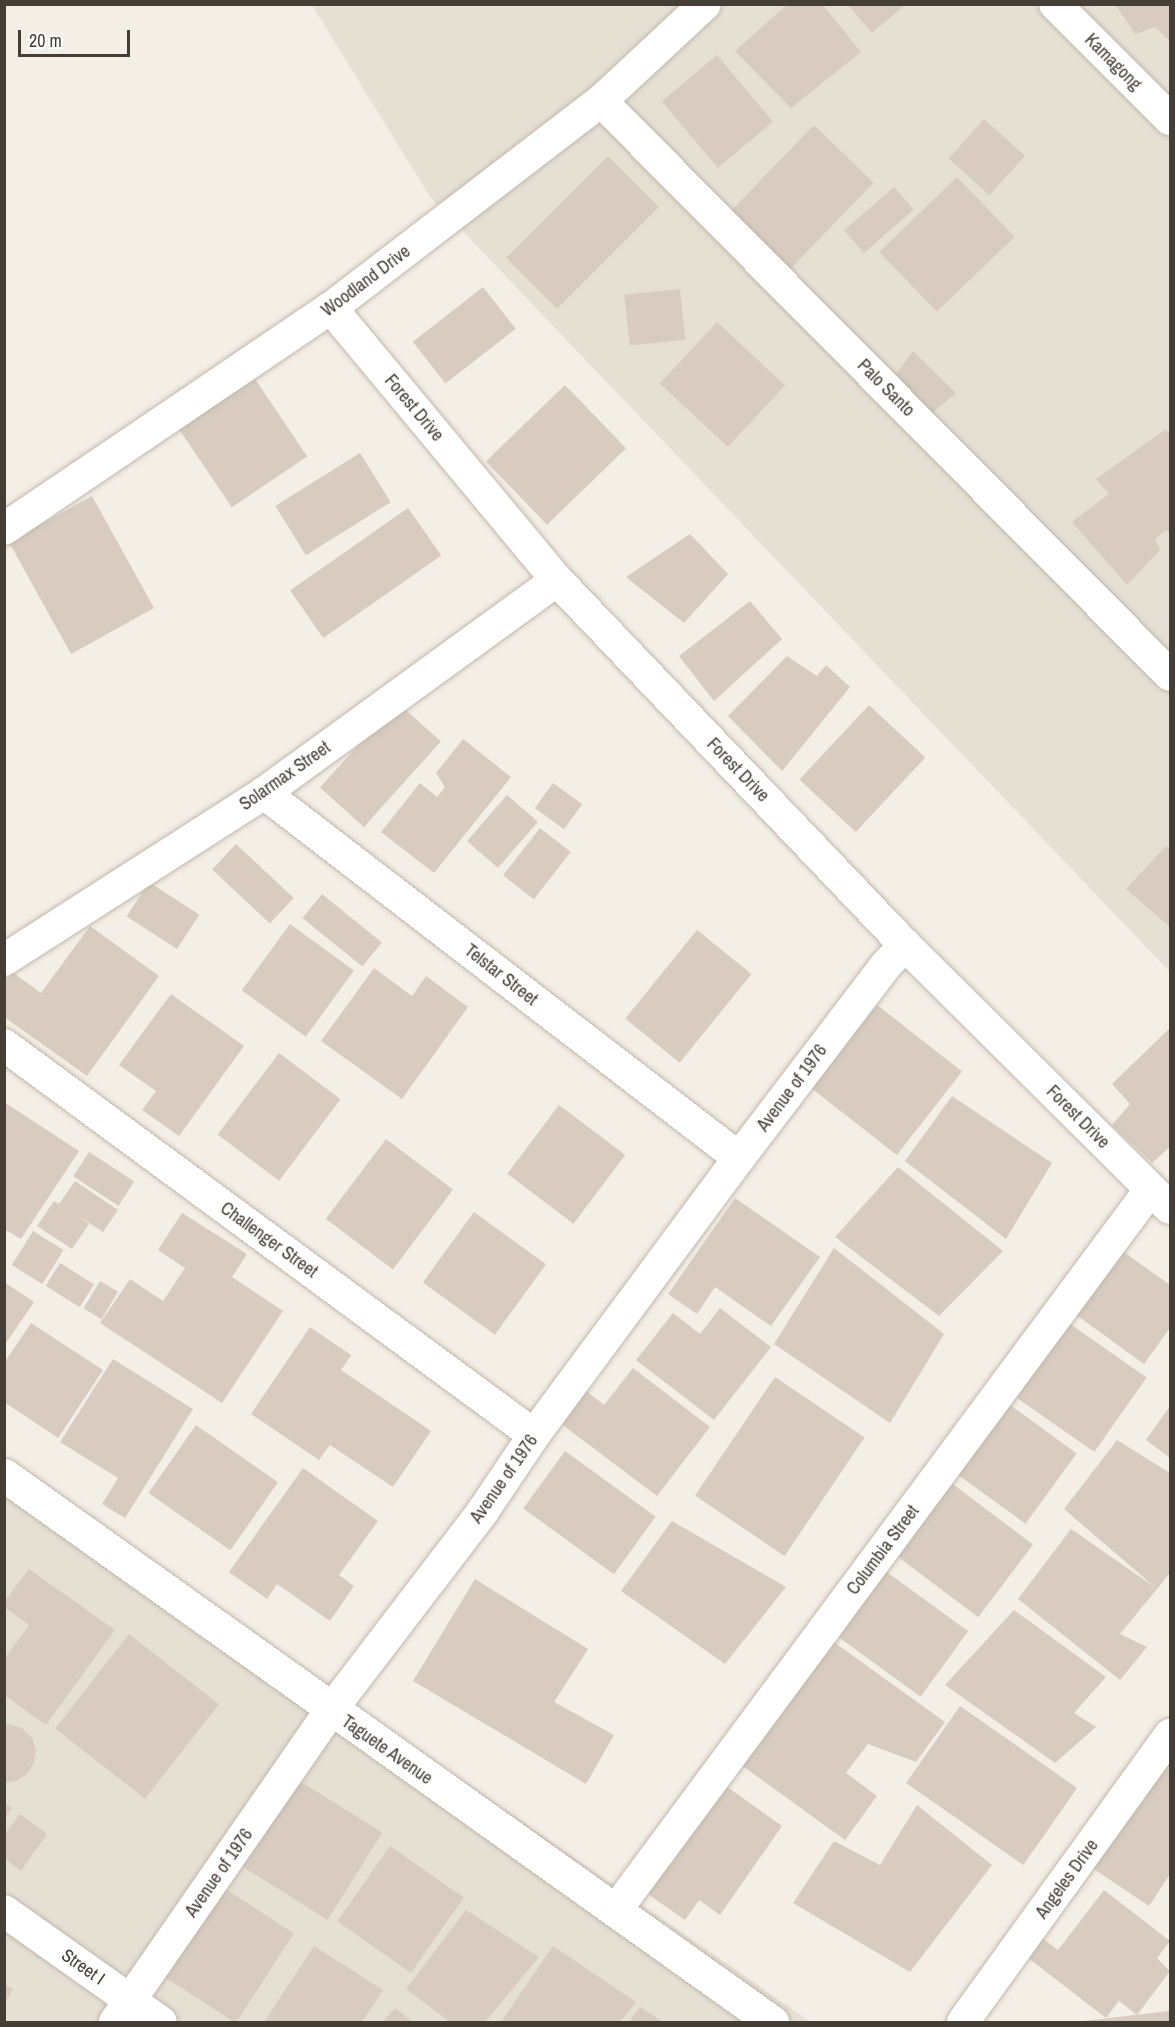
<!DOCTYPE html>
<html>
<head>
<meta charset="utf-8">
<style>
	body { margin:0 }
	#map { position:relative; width:1175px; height:2027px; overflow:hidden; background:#f3eee6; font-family:"Archivo Narrow",sans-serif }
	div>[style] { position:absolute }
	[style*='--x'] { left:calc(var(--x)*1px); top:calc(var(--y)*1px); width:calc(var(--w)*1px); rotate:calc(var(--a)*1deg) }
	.residential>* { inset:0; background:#e6e0d4 }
	.building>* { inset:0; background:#d7ccbf; transform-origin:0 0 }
	.roads { filter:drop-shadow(0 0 2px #c1b8ac) drop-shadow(0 0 2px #c1b8ac) }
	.minor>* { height:32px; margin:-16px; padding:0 16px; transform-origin:16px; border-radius:16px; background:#fff }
	.tertiary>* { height:33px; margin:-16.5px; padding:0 16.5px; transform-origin:16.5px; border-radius:16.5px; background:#fff }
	span { translate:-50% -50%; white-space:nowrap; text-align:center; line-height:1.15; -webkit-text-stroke:4.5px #fff; paint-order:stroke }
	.street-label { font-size:18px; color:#453e36 }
	.frame { position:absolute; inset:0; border:6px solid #453e36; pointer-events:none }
	.scale { position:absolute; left:18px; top:30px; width:112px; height:27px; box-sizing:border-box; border:3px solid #453e36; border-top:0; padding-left:8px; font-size:18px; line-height:21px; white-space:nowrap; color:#453e36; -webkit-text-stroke:4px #fff; paint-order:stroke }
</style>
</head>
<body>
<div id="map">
	<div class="residential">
		<i style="clip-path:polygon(312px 5px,1170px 5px,1170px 972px,430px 197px)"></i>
		<i style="clip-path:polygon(5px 1463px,811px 2022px,5px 2022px)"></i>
	</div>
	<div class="building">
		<i style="clip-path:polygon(788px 4px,822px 4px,861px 52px,791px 108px,735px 51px)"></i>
		<i style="clip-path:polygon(847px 4px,906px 4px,872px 33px)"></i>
		<i style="clip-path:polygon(1115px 4px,1170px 4px,1170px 41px,1155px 27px,1135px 34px)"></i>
		<i style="left:717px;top:55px;width:87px;height:72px;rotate:50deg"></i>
		<i style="left:984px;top:119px;width:55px;height:53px;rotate:42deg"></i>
		<i style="left:814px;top:125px;width:83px;height:122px;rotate:44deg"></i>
		<i style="left:608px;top:156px;width:72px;height:144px;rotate:45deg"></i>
		<i style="left:957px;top:177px;width:83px;height:108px;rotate:46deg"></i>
		<i style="left:894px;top:187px;width:30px;height:66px;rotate:49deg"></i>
		<i style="left:483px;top:287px;width:53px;height:89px;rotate:52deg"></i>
		<i style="left:680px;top:289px;width:51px;height:56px;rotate:84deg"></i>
		<i style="left:717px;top:322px;width:93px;height:84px;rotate:43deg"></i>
		<i style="clip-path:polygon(913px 351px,956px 393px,932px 413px,895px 375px)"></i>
		<i style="left:253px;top:376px;width:97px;height:91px;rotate:56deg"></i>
		<i style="left:565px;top:385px;width:88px;height:110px;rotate:46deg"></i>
		<i style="clip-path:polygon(1166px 429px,1170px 435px,1170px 534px,1166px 530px,1155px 539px,1160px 550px,1127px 585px,1072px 522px,1109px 494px,1096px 479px)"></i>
		<i style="left:360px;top:453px;width:58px;height:100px;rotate:58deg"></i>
		<i style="left:92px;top:496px;width:128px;height:95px;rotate:61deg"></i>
		<i style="left:408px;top:508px;width:58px;height:144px;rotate:55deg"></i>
		<i style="clip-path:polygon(690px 534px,728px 574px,684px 623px,626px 577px)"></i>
		<i style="clip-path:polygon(750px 601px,782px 639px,714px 701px,679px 656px)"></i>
		<i style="clip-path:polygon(787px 656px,817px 676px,826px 665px,850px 687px,782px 771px,728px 716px)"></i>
		<i style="left:397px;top:702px;width:59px;height:115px;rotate:42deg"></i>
		<i style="left:869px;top:705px;width:77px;height:102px;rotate:43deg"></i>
		<i style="clip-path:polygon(463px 739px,511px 777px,434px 873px,381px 832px,420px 783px,437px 797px,445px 787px,436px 773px)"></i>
		<i style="left:553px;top:783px;width:36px;height:31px;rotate:36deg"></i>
		<i style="left:507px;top:795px;width:41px;height:61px;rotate:41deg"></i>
		<i style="left:540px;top:828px;width:39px;height:60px;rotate:38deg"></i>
		<i style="left:236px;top:844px;width:79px;height:35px;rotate:43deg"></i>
		<i style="clip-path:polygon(1166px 846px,1170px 850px,1170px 927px,1126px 889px)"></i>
		<i style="left:149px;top:882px;width:60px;height:41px;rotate:33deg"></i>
		<i style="left:322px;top:894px;width:77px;height:31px;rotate:39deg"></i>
		<i style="left:290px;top:924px;width:79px;height:82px;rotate:36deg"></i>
		<i style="clip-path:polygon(90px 926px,159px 976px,87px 1076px,4px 1017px,4px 983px,12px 972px,41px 993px)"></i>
		<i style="left:697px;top:930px;width:70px;height:114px;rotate:39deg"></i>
		<i style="clip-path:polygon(374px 968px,412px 996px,426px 976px,468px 1007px,402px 1099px,321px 1041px)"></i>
		<i style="clip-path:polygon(171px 994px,244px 1046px,179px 1136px,142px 1110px,156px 1091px,119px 1065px)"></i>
		<i style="left:877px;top:1005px;width:108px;height:106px;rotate:38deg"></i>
		<i style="clip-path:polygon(1170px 1028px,1170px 1147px,1152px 1163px,1112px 1125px,1130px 1104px,1112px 1084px)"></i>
		<i style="left:279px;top:1053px;width:77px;height:102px;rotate:37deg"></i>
		<i style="clip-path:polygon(952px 1096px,1052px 1163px,1006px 1239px,905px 1161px)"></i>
		<i style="clip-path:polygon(7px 1104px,79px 1151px,21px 1239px,4px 1229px,4px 1108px)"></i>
		<i style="left:559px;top:1105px;width:83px;height:86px;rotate:37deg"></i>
		<i style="left:386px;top:1139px;width:84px;height:100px;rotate:37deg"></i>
		<i style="left:89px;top:1152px;width:54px;height:29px;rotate:33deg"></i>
		<i style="clip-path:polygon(898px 1167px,1003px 1251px,939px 1316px,835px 1237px)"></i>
		<i style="clip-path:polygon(75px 1181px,118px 1210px,103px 1232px,77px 1215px,89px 1224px,72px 1249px,37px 1226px,54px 1201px,59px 1204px)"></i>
		<i style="clip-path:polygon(735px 1198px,820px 1257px,771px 1326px,715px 1287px,697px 1314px,668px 1294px)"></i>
		<i style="left:474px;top:1212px;width:89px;height:87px;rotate:36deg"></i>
		<i style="clip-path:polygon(182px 1213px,247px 1254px,232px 1277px,283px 1311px,222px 1403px,100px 1323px,130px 1279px,163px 1301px,185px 1268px,158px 1250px)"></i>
		<i style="left:33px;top:1231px;width:36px;height:40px;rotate:32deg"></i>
		<i style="clip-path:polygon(834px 1248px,944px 1334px,890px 1423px,774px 1344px)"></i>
		<i style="clip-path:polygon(1118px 1248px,1170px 1285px,1170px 1328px,1144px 1364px,1072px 1312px)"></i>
		<i style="left:60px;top:1263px;width:40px;height:27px;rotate:32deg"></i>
		<i style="left:100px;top:1281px;width:21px;height:32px;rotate:31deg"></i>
		<i style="clip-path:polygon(4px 1282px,34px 1302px,4px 1346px)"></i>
		<i style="clip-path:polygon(720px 1308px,771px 1347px,714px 1420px,636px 1360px,673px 1313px,700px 1334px)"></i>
		<i style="left:1063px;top:1319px;width:102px;height:91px;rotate:35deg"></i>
		<i style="clip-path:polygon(31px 1323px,103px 1370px,58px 1438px,4px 1402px,4px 1363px)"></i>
		<i style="clip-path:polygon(310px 1327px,351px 1355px,341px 1370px,431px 1431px,393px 1487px,330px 1445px,319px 1460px,251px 1414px)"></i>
		<i style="clip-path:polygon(113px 1359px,193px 1409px,125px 1518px,102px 1504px,118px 1478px,60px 1442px)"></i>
		<i style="clip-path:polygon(633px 1368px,710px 1427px,657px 1496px,560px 1423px,585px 1390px,604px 1405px)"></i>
		<i style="left:775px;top:1377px;width:108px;height:143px;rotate:34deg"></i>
		<i style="left:999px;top:1397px;width:96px;height:87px;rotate:36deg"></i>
		<i style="clip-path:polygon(1170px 1406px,1170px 1458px,1146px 1440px)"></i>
		<i style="left:196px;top:1425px;width:100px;height:83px;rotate:35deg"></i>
		<i style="clip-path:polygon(1117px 1440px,1170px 1473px,1170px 1573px,1120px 1634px,1147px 1647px,1120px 1680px,1018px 1599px,1071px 1529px,1156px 1588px,1064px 1509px)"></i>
		<i style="left:565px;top:1451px;width:112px;height:71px;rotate:36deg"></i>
		<i style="clip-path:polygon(303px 1468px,378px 1521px,339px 1575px,354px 1586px,330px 1621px,277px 1584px,267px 1599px,229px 1572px)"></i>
		<i style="left:946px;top:1479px;width:109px;height:91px;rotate:37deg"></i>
		<i style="clip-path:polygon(672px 1521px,786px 1587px,725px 1664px,621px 1591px)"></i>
		<i style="clip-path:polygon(29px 1569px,115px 1630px,46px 1725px,4px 1695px,4px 1659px,29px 1625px,4px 1607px,4px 1602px)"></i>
		<i style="left:884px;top:1570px;width:104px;height:81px;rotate:36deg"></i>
		<i style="clip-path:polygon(475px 1579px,588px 1649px,554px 1702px,614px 1735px,586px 1784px,413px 1681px)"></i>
		<i style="clip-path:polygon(1014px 1610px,1106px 1677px,1074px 1713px,1096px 1727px,1055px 1763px,945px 1685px)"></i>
		<i style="left:129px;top:1634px;width:114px;height:120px;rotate:38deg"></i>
		<i style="clip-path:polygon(824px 1635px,945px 1722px,916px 1762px,868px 1744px,846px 1773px,877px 1796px,845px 1840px,733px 1759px)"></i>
		<i style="left:960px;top:1706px;width:143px;height:94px;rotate:35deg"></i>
		<i style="clip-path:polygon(9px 1724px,22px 1728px,32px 1738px,36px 1750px,34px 1763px,27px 1774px,16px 1781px,4px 1783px,4px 1725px)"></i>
		<i style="clip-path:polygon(1170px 1744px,1170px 1874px,1149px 1906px,1088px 1865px)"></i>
		<i style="left:295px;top:1778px;width:103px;height:103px;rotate:32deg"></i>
		<i style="clip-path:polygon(719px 1781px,782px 1826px,720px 1915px,699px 1900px,685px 1920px,642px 1890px)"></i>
		<i style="clip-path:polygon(4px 1803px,12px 1808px,4px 1819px)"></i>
		<i style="clip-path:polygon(917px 1805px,992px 1865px,910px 1972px,793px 1903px,834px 1841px,880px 1865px)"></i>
		<i style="clip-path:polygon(20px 1814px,47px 1834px,21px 1871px,4px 1858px,4px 1835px)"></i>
		<i style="left:390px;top:1846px;width:90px;height:92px;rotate:35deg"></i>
		<i style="left:221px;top:1886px;width:87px;height:107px;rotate:33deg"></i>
		<i style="clip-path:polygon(1104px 1890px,1170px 1941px,1157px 1958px,1170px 1971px,1137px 2015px,1119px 2001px,1106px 2018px,1023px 1954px,1038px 1935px,1058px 1950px)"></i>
		<i style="clip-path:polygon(466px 1910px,539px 1957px,485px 2022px,450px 2022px,406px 1989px)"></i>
		<i style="clip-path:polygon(314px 1946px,383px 1990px,362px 2022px,264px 2022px)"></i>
		<i style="clip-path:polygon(553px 1946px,636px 2002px,620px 2022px,501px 2022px)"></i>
		<i style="clip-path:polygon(4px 1984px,13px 1989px,4px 2004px)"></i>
		<i style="clip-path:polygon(640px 2007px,663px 2022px,629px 2022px)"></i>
		<i style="clip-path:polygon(395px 2008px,413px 2022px,383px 2022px)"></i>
		<i style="clip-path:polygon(1169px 2011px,1170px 2022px,1084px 2022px,1084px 2021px)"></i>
	</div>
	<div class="roads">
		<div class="minor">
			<i style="--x:1055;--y:4;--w:163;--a:45"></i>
			<i style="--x:601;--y:101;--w:808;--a:45.25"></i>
			<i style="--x:331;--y:308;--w:354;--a:50.3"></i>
			<i style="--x:557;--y:580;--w:504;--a:46.37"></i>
			<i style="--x:905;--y:945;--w:373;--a:44.8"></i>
			<i style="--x:4;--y:529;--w:395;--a:-34.1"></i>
			<i style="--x:331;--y:308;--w:340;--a:-37.5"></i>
			<i style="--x:601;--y:101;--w:142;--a:-43"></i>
			<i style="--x:264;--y:793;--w:599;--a:37.54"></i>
			<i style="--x:4;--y:960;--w:309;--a:-32.7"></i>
			<i style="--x:264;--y:793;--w:362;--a:-36"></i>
			<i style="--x:4;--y:1045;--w:658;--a:36.35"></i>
			<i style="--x:616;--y:1910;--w:896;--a:-53.44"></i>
			<i style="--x:4;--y:1911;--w:192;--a:35.3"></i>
			<i style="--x:115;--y:2022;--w:379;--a:-55.3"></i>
			<i style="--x:331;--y:1710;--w:250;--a:-52.6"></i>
			<i style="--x:483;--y:1511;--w:92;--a:-56.1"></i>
			<i style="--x:534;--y:1435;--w:345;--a:-53.5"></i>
			<i style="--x:739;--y:1158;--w:243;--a:-52.7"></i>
			<i style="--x:886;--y:965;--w:28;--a:-46"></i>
			<i style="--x:963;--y:2022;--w:354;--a:-54.2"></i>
		</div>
		<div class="tertiary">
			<i style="--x:4;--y:1475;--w:943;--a:35.46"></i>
		</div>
	</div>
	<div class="street-label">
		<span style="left:1113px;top:62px;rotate:45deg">Kamagong</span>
		<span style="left:366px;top:281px;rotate:-37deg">Woodland Drive</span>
		<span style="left:886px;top:388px;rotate:45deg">Palo Santo</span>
		<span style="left:414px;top:408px;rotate:50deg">Forest Drive</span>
		<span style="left:738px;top:770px;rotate:46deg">Forest Drive</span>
		<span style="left:285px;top:776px;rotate:-35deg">Solarmax Street</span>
		<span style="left:501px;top:975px;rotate:38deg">Telstar Street</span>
		<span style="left:792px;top:1088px;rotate:-53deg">Avenue of 1976</span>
		<span style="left:1078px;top:1117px;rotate:45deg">Forest Drive</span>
		<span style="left:269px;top:1240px;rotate:36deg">Challenger Street</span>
		<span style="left:504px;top:1479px;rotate:-55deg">Avenue of 1976</span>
		<span style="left:883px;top:1550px;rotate:-53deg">Columbia Street</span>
		<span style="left:387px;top:1750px;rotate:35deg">Taguete Avenue</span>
		<span style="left:219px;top:1873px;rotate:-55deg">Avenue of 1976</span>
		<span style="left:1067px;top:1879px;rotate:-54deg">Angeles Drive</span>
		<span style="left:83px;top:1967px;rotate:35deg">Street I</span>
	</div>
	<div class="frame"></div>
	<div class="scale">20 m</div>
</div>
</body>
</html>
